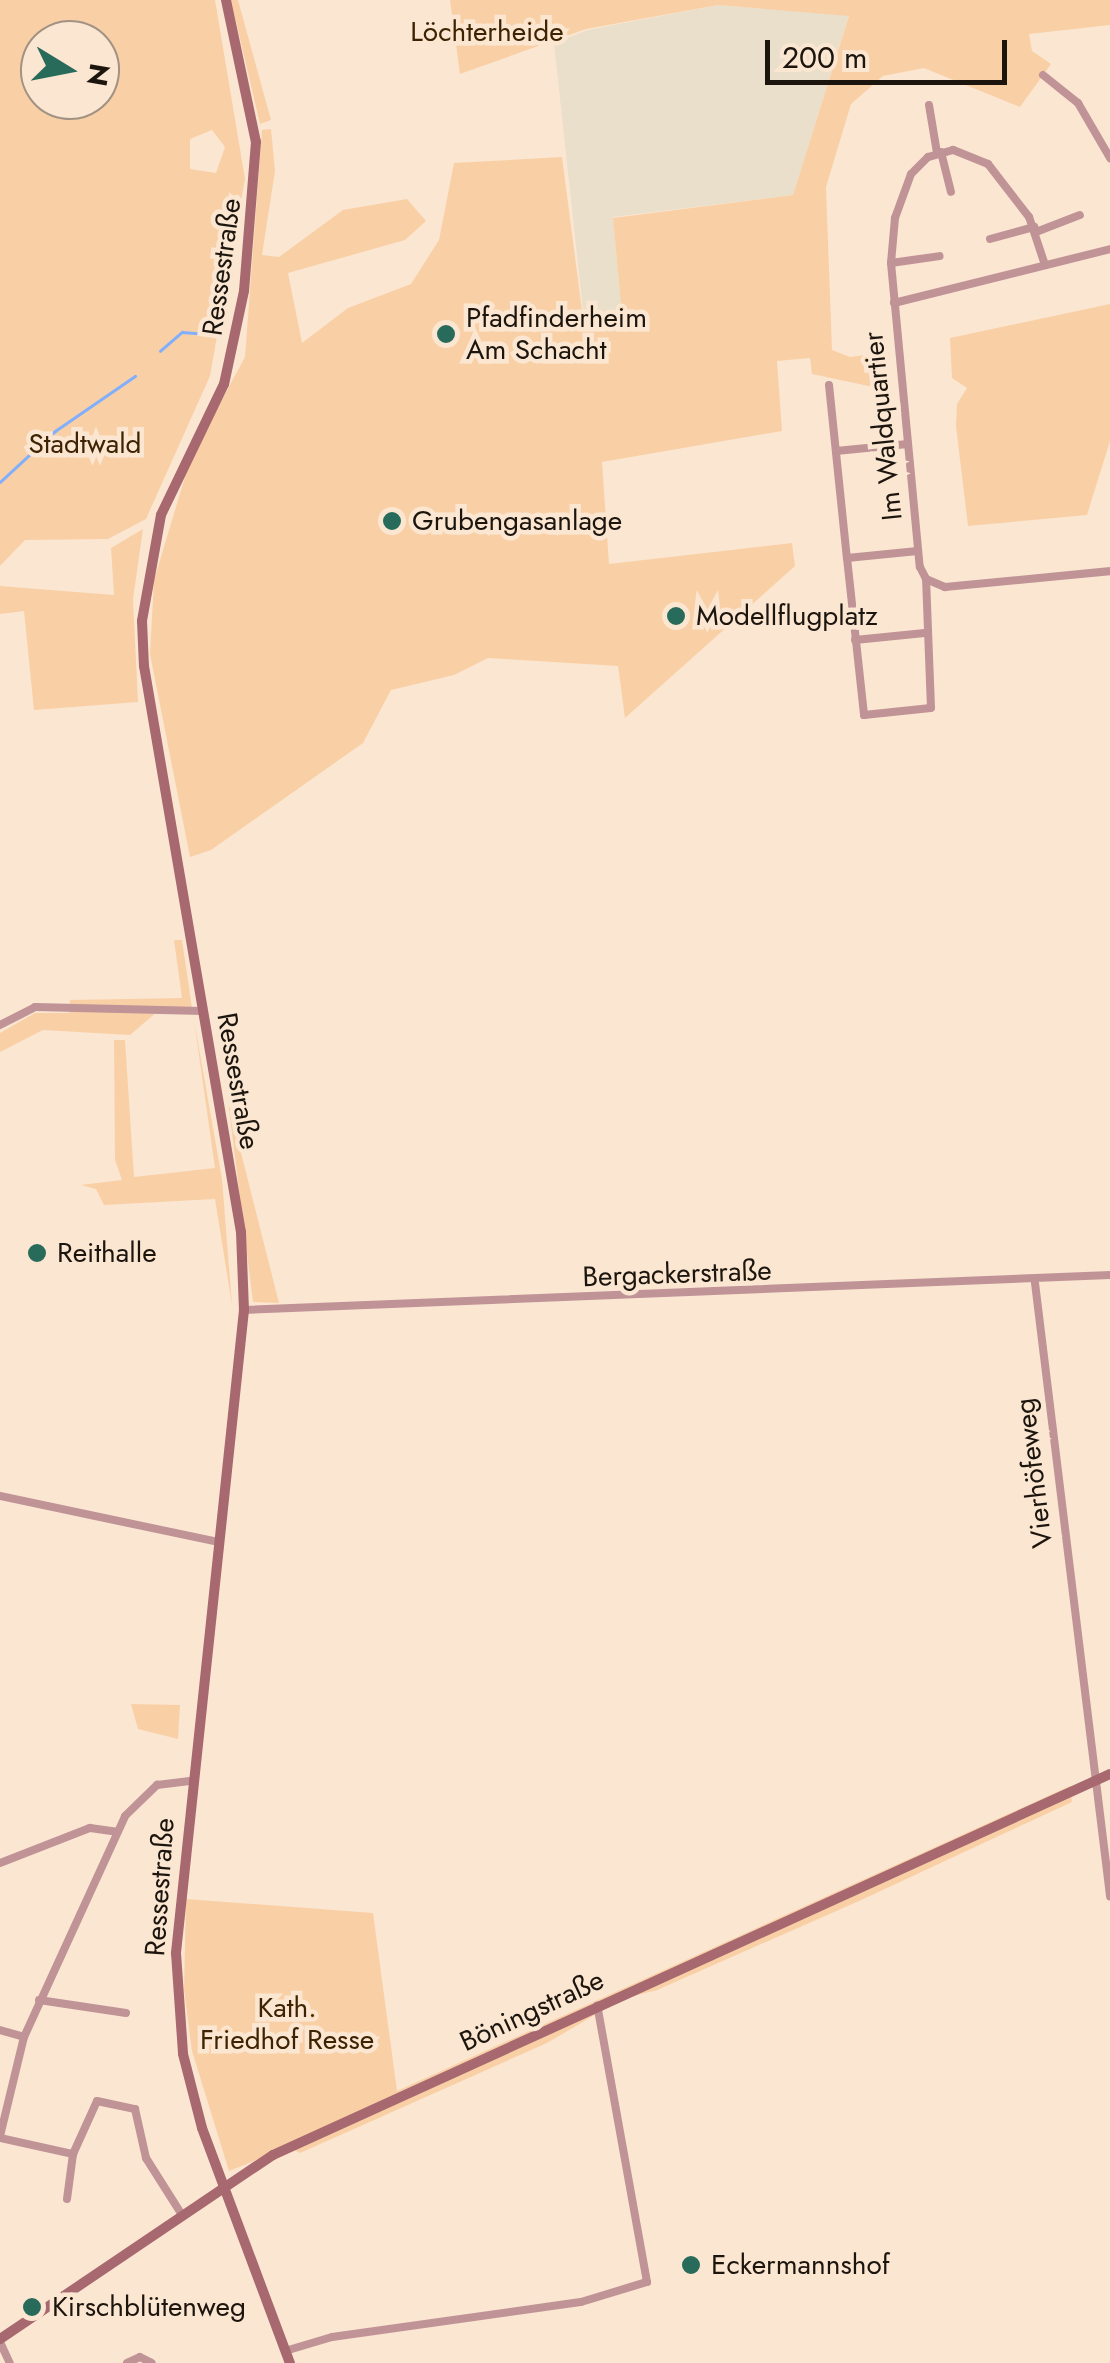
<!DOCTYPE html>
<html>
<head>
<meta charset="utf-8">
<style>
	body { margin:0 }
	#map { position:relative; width:1110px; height:2363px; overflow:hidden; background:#fbe6d2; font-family:Jost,sans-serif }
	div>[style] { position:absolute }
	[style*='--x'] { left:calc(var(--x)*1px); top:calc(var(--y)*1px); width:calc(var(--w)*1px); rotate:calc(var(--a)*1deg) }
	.commercial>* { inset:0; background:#e9dfca }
	.green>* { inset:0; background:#f9d0a6 }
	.stream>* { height:2.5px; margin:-1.25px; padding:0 1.25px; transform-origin:1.25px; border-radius:1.25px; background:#82affc }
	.street>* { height:8px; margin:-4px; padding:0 4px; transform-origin:4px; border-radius:4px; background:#c09397 }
	.secondary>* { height:10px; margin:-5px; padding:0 5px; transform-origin:5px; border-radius:5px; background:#a8686f }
	.dots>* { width:28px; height:28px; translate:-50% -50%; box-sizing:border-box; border:5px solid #fbe6d2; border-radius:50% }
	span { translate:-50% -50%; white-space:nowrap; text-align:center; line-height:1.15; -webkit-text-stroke:9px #fbe6d2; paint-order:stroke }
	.park-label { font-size:28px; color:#3e2302 }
	.street-label { font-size:28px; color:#1c150e }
	.poi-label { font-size:28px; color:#1c150e }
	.left { translate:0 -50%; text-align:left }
	.north { position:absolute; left:20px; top:20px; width:100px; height:100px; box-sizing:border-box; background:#fbe6d2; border:2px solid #a29284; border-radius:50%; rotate:100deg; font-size:28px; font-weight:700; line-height:40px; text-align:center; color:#1c150e }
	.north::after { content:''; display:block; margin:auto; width:35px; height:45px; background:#296b5b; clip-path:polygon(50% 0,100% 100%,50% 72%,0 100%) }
	.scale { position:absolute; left:765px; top:40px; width:242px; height:45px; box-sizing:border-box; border:5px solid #1c150e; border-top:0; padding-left:12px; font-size:30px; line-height:35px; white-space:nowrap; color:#1c150e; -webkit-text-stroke:8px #fbe6d2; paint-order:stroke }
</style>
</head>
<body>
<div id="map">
	<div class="commercial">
		<i style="clip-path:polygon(718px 5px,849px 15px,793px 195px,613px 217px,622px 315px,584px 319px,554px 43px,588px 30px)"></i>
	</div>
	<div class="green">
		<i style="clip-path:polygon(evenodd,0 0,215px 0,245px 179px,210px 376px,146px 519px,108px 539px,25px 540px,0 566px,0 0,100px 40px,100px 100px,40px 100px,40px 40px,100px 40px,0 0,212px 130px,225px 147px,216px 173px,190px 169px,190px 139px,212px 130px)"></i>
		<i style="clip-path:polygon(231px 0,238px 0,271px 120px,260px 124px)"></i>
		<i style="clip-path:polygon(450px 0,1110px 0,1110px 25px,1029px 34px,1032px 51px,1051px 64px,1020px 107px,924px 68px,883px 76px,851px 104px,826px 187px,832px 350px,850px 357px,889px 352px,892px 391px,812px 374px,810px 358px,777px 361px,782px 431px,602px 462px,609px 564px,792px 543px,795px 566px,625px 718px,618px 666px,488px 658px,454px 675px,391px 690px,363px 743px,211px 850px,190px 857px,150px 654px,154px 580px,191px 457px,245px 357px,262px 130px,271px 129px,275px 171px,262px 255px,279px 257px,343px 210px,407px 199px,426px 221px,405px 240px,288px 273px,302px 343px,348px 308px,411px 284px,439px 240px,454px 163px,562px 157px,583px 318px,622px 316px,613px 218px,793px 195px,849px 16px,718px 5px,586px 29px,460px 74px)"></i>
		<i style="clip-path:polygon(1110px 304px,1110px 441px,1087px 515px,968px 526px,956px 426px,957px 404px,967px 388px,952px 378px,950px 338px)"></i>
		<i style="clip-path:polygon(143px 529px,133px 599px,138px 702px,34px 710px,24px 611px,0 614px,0 586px,114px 595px,111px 548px)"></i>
		<i style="clip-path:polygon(174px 940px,182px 940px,192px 1008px,158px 1011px,130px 1035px,43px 1030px,0 1052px,0 1033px,35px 1013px,69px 1013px,70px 1000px,182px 998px)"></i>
		<i style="clip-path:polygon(217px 1012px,237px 1137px,279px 1303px,253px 1302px)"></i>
		<i style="clip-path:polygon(194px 1020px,222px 1179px,232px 1305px,215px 1199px,104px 1205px,96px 1189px,81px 1185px,122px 1180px,115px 1160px,114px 1040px,125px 1040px,134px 1177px,215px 1168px)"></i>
		<i style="clip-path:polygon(131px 1704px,180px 1705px,178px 1739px,138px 1729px)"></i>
		<i style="clip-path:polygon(1070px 1786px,1072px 1802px,859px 1901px,657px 1990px,622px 1999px,547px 2043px,300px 2153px,289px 2147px,229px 2171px,192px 2051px,184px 1989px,186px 1899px,373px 1913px,397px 2091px)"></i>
	</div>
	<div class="stream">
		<i style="--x:160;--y:351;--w:29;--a:-41"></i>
		<i style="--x:182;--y:332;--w:16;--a:4"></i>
		<i style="--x:0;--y:482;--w:75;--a:-42.8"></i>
		<i style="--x:55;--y:431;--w:97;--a:-34.5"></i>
	</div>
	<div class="street">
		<i style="--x:1043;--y:75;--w:45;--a:38.7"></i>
		<i style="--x:1078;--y:103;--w:64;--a:59.8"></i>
		<i style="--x:929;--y:105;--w:49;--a:80.5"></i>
		<i style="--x:941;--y:152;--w:41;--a:76"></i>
		<i style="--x:1036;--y:232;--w:47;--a:-21.1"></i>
		<i style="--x:990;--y:239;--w:46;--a:-15.3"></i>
		<i style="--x:891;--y:263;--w:49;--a:-8.1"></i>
		<i style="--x:1045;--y:265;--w:51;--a:-108.4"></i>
		<i style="--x:1029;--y:217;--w:67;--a:-127.7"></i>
		<i style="--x:988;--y:164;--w:38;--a:-158"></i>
		<i style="--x:953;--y:150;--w:26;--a:164"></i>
		<i style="--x:928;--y:157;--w:24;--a:135"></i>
		<i style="--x:911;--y:174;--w:47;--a:110"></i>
		<i style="--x:895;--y:218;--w:45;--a:95.1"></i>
		<i style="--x:891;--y:263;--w:305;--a:84.6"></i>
		<i style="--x:920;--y:567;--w:13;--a:63"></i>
		<i style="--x:926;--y:579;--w:21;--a:23"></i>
		<i style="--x:945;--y:587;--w:166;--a:-5.5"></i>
		<i style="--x:894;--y:303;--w:223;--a:-14"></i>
		<i style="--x:829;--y:385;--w:174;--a:84.1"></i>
		<i style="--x:847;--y:558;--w:71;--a:-5.6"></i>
		<i style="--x:836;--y:451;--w:72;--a:-5.6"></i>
		<i style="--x:847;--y:558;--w:158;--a:83.8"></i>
		<i style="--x:864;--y:715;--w:67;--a:-6"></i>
		<i style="--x:931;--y:708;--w:129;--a:-92.2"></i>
		<i style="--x:855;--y:640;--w:70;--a:-5.7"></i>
		<i style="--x:0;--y:1025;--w:39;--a:-27"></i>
		<i style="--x:35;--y:1007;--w:168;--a:1.4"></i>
		<i style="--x:1035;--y:1283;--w:618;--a:83.02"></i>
		<i style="--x:244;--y:1310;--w:867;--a:-2.31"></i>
		<i style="--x:0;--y:1496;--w:224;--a:11.9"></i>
		<i style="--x:0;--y:1863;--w:97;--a:-21.3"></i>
		<i style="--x:90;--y:1828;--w:27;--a:8"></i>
		<i style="--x:39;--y:2000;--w:88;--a:8.5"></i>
		<i style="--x:0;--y:2030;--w:25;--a:16"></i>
		<i style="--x:0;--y:2136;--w:102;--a:-76.4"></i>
		<i style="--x:24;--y:2037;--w:243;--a:-65.4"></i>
		<i style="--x:125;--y:1816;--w:45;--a:-44.1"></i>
		<i style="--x:157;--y:1785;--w:35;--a:-7"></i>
		<i style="--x:0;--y:2138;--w:75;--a:12.4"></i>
		<i style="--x:73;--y:2154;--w:58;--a:-65.6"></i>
		<i style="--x:97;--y:2101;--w:39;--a:12"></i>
		<i style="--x:135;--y:2109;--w:50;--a:77.3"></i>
		<i style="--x:146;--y:2158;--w:67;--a:57.7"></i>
		<i style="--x:67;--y:2199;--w:45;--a:-82.4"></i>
		<i style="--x:0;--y:2342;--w:23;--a:65"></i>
		<i style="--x:285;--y:2351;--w:49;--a:-16.6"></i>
		<i style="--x:332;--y:2337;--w:251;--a:-8"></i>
		<i style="--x:581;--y:2302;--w:69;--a:-16.9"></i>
		<i style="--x:647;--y:2282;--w:281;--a:-100.2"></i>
		<i style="--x:127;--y:2363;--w:14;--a:-25"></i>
		<i style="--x:140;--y:2357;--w:13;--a:27"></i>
	</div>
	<div class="secondary">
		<i style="--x:226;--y:0;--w:145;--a:78.1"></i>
		<i style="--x:256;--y:142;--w:149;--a:94.6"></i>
		<i style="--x:244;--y:291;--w:95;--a:102.1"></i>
		<i style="--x:224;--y:384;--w:145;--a:115.7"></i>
		<i style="--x:161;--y:515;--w:108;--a:100.2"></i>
		<i style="--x:142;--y:621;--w:45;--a:87.5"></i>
		<i style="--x:144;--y:666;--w:574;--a:80.28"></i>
		<i style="--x:241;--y:1232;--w:78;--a:87.8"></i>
		<i style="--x:244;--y:1310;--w:647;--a:96.04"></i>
		<i style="--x:176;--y:1953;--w:101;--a:86"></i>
		<i style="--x:183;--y:2054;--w:76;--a:75.6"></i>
		<i style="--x:202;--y:2128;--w:251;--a:69.5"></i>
		<i style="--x:0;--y:2339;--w:329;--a:-34"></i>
		<i style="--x:273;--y:2155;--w:920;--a:-24.47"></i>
	</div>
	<div class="dots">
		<i style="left:446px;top:334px;background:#296b5b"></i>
		<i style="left:392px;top:521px;background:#296b5b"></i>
		<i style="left:676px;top:616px;background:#296b5b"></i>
		<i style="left:37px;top:1253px;background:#296b5b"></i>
		<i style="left:691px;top:2265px;background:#296b5b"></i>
		<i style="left:32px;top:2307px;background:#296b5b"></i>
	</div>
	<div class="park-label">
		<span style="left:487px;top:32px">Löchterheide</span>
		<span style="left:85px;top:444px">Stadtwald</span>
		<span style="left:287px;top:2024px">Kath.<br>Friedhof Resse</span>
	</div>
	<div class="street-label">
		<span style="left:222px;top:267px;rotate:-82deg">Ressestraße</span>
		<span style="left:883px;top:426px;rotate:-96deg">Im Waldquartier</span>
		<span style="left:238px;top:1081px;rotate:80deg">Ressestraße</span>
		<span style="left:677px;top:1274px;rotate:-2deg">Bergackerstraße</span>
		<span style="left:1034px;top:1473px;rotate:-97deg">Vierhöfeweg</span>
		<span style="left:160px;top:1887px;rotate:-86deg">Ressestraße</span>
		<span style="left:532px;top:2011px;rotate:-25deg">Böningstraße</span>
	</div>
	<div class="poi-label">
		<span class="left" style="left:466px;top:334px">Pfadfinderheim<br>Am Schacht</span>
		<span class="left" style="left:412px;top:521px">Grubengasanlage</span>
		<span class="left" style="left:696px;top:616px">Modellflugplatz</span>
		<span class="left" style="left:57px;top:1253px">Reithalle</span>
		<span class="left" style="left:711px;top:2265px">Eckermannshof</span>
		<span class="left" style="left:52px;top:2307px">Kirschblütenweg</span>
	</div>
	<div class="north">N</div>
	<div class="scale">200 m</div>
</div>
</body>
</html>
